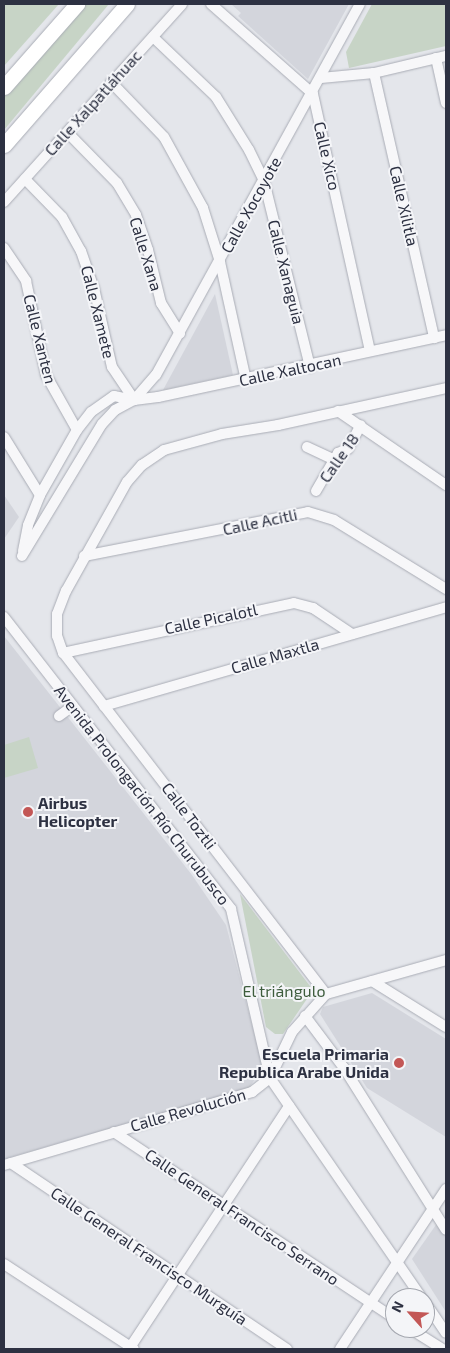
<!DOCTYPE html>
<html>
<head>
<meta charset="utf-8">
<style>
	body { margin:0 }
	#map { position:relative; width:450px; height:1353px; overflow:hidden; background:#e4e6eb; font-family:"Exo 2",sans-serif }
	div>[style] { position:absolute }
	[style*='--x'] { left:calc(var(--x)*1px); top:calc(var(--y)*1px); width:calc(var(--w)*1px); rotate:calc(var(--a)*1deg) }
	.built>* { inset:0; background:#d3d5dc }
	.green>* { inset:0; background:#c7d4c6 }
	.roads { filter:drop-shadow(0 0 1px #a9acb5) drop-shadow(0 0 1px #a9acb5) }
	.minor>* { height:10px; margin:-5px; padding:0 5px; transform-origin:5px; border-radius:5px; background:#f7f7f9 }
	.primary>* { height:15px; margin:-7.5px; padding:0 7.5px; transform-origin:7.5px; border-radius:7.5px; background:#fff }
	.dots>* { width:14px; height:14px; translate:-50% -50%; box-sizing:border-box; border:2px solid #f4f5f8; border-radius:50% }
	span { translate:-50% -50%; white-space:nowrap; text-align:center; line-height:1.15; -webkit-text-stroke:4px #f4f5f8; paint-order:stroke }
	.street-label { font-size:16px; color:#2d3142 }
	.poi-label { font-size:16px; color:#2d3142; font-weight:700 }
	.left { translate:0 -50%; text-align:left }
	.right { translate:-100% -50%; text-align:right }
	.park-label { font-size:16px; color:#3d5c3c }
	.frame { position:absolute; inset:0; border:5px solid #2d3142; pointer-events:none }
	.north { position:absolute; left:385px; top:1288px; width:50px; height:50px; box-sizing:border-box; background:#f4f5f8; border:1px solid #a4a7af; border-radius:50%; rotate:296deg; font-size:14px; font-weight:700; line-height:20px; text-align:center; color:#2d3142 }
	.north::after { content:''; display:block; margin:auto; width:18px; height:22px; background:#c35756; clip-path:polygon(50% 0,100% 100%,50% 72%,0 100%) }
</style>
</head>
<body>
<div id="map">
	<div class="built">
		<i style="clip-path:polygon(231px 4px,349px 4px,308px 79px,238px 16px,241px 13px)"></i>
		<i style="clip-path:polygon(215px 294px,233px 375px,163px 390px)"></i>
		<i style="clip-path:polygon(4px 495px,19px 517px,4px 539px)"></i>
		<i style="clip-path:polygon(4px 636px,192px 875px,226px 925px,263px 1067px,249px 1088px,4px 1159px)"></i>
		<i style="clip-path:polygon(372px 993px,446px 1039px,446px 1137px,367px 1088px,320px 1014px,323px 1007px)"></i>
		<i style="clip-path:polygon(438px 1222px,446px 1235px,446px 1312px,412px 1259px)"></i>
	</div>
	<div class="green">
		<i style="clip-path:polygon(4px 4px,59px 4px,4px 66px)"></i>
		<i style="clip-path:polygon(84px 4px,109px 4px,4px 130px,4px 96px)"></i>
		<i style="clip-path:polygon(372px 4px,446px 4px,446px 46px,349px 68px,346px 52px)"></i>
		<i style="clip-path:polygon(29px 737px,38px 768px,4px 778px,4px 745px)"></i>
		<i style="clip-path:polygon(240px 894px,313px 990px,283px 1034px,275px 1034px,266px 1027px)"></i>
	</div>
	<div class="roads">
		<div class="minor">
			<i style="--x:211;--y:4;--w:136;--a:41.4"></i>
			<i style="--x:313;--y:94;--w:263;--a:77.5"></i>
			<i style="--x:153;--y:37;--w:87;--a:43.6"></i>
			<i style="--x:216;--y:97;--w:62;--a:58.1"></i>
			<i style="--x:249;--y:150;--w:34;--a:64"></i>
			<i style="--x:264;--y:181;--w:192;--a:76.1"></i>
			<i style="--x:436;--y:58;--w:46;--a:77.5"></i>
			<i style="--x:374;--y:73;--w:272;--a:77.2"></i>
			<i style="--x:321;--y:78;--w:53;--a:-5.4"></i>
			<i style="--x:374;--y:73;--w:74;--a:-13.3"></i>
			<i style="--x:111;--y:82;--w:76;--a:46.1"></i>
			<i style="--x:164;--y:137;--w:81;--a:61.2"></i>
			<i style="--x:203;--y:208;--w:57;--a:72.5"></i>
			<i style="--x:220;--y:262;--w:121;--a:77.6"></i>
			<i style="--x:68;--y:133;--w:70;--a:45.6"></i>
			<i style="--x:117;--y:183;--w:37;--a:59"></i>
			<i style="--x:136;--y:215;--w:37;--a:71"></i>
			<i style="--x:148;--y:250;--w:55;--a:76.2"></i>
			<i style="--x:161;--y:303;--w:36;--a:58"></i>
			<i style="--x:25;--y:179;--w:53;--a:45.8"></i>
			<i style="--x:62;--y:217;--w:39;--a:61"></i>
			<i style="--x:81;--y:251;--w:39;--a:71"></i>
			<i style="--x:94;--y:288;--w:81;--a:77.2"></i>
			<i style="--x:112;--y:367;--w:40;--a:56"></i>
			<i style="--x:4;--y:202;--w:266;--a:-48"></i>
			<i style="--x:4;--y:248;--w:40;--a:56"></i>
			<i style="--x:26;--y:281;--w:96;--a:78"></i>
			<i style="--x:46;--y:375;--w:63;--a:60.6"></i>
			<i style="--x:338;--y:411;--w:131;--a:34.4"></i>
			<i style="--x:4;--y:437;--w:68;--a:58.2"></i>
			<i style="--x:307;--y:447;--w:31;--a:25"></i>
			<i style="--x:316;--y:491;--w:44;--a:-59.9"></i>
			<i style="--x:338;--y:453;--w:11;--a:-22"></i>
			<i style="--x:348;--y:449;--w:27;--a:-62"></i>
			<i style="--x:23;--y:551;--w:26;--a:-79"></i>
			<i style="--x:28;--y:525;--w:32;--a:-68"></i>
			<i style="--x:40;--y:495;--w:75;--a:-60.4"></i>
			<i style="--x:77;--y:430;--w:23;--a:-52"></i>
			<i style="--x:91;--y:412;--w:28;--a:-35"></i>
			<i style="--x:114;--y:396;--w:20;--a:11"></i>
			<i style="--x:134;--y:400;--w:24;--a:-7"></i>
			<i style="--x:158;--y:397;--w:295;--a:-12.1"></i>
			<i style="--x:22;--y:556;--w:154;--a:-58.8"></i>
			<i style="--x:102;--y:424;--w:19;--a:-47"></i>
			<i style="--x:115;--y:410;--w:21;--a:-28"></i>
			<i style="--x:134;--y:400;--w:33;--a:-49"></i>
			<i style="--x:156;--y:375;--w:423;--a:-61.2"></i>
			<i style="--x:84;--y:556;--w:228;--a:-11.1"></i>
			<i style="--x:308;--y:512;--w:27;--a:17"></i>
			<i style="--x:334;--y:520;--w:132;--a:31.6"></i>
			<i style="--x:4;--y:617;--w:370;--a:52.1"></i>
			<i style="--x:231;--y:909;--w:173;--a:77"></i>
			<i style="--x:270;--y:1078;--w:267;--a:55.4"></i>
			<i style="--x:63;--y:653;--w:236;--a:-12.2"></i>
			<i style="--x:294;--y:603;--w:20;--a:15"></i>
			<i style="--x:313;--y:608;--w:47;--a:33.7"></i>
			<i style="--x:104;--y:706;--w:356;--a:-16.1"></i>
			<i style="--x:59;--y:716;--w:17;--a:-36"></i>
			<i style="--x:372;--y:981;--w:87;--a:31.9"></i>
			<i style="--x:326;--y:994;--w:431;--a:-127.6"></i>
			<i style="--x:63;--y:653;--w:18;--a:-109"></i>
			<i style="--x:57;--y:636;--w:22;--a:-90"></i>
			<i style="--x:57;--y:614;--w:25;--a:-69"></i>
			<i style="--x:66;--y:591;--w:125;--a:-60.8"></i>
			<i style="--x:127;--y:482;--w:23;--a:-49"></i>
			<i style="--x:142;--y:465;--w:27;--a:-34"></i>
			<i style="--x:164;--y:450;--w:60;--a:-15.4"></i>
			<i style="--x:222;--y:434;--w:57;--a:-9.1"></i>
			<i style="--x:278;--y:425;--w:172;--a:-12.4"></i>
			<i style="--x:305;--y:1016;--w:65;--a:53.1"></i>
			<i style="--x:344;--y:1068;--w:191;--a:57.8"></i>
			<i style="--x:114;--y:1132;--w:338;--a:33.6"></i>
			<i style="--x:11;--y:1163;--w:333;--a:34"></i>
			<i style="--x:4;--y:1165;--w:259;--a:-16.4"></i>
			<i style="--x:252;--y:1092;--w:23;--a:-38"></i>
			<i style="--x:270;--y:1078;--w:51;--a:-64.4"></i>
			<i style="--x:292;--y:1032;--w:51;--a:-48.2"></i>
			<i style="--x:326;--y:994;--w:125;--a:-15.8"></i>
			<i style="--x:4;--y:1264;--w:155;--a:33.2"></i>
			<i style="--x:425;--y:1302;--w:37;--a:56"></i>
			<i style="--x:409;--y:1328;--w:40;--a:32"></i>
			<i style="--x:129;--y:1349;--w:291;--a:-56.6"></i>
			<i style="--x:340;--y:1349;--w:192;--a:-56.5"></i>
		</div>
		<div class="primary">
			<i style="--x:4;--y:87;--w:111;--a:-48.7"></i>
			<i style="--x:4;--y:145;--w:187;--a:-48.9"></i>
		</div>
	</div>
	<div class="dots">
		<i style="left:28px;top:812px;background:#c35756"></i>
		<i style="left:399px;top:1063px;background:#c35756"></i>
	</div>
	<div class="street-label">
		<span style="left:93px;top:103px;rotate:-48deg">Calle Xalpatláhuac</span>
		<span style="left:327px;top:156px;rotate:77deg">Calle Xico</span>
		<span style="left:251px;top:205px;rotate:-61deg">Calle Xocoyote</span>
		<span style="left:404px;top:206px;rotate:77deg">Calle Xilitla</span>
		<span style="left:146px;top:254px;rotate:73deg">Calle Xana</span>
		<span style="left:286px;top:272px;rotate:76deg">Calle Xanaguia</span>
		<span style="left:98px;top:312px;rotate:76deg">Calle Xamete</span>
		<span style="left:40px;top:339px;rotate:76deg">Calle Xanten</span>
		<span style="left:290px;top:370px;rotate:-12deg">Calle Xaltocan</span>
		<span style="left:339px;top:458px;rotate:-55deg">Calle 18</span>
		<span style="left:260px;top:522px;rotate:-12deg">Calle Acitli</span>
		<span style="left:211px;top:619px;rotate:-12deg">Calle Picalotl</span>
		<span style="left:275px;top:656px;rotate:-16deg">Calle Maxtla</span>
		<span style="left:142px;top:795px;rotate:52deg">Avenida Prolongación Río Churubusco</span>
		<span style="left:189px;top:816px;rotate:53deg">Calle Toztli</span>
		<span style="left:188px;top:1110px;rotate:-16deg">Calle Revolución</span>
		<span style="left:242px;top:1217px;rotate:34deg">Calle General Francisco Serrano</span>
		<span style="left:149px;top:1256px;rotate:34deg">Calle General Francisco Murguía</span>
	</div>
	<div class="poi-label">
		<span class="left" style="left:38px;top:812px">Airbus<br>Helicopter</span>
		<span class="right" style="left:389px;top:1063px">Escuela Primaria<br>Republica Arabe Unida</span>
	</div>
	<div class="park-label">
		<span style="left:284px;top:991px">El triángulo</span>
	</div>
	<div class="frame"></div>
	<div class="north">N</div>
</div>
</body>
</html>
